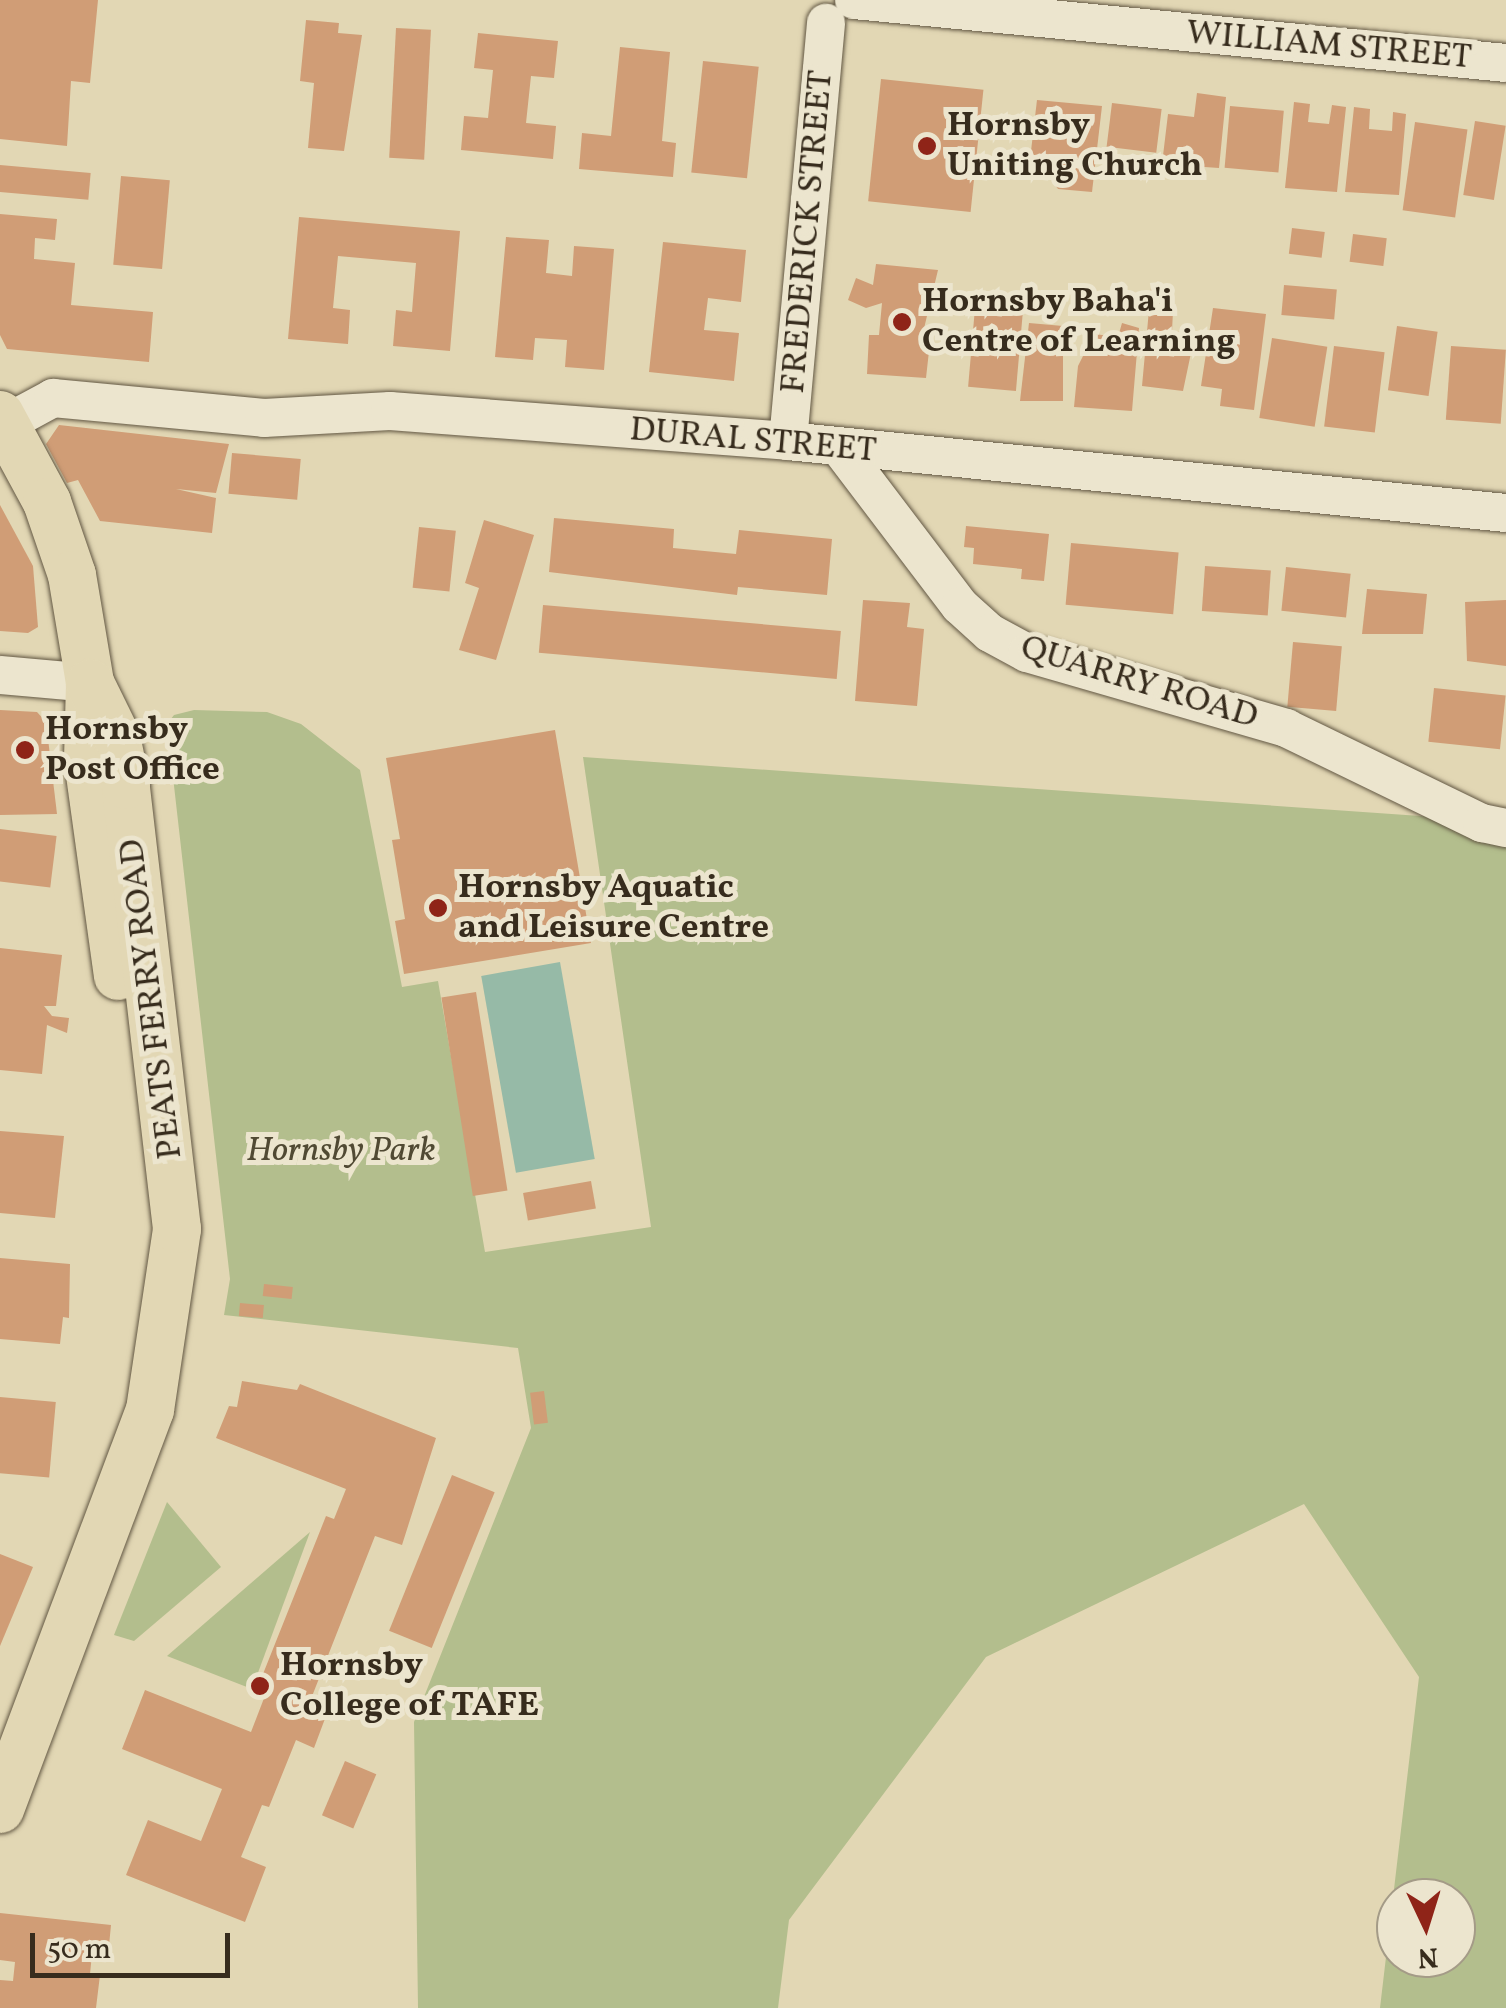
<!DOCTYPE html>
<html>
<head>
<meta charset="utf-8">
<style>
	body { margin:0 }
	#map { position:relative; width:1506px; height:2008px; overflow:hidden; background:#e2d7b4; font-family:Vollkorn,serif }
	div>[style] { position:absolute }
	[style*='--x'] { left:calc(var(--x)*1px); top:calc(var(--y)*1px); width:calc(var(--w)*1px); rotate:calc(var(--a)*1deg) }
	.green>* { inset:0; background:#b3be8d }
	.water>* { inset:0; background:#96baa7; transform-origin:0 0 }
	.building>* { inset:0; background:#d09d76; transform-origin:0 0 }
	.roads { filter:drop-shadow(0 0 2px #625743) drop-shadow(0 0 2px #625743) }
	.minor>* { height:38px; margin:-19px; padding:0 19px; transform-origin:19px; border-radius:19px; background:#ece5ce }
	.major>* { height:48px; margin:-24px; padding:0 24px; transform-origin:24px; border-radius:24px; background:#e2d7b4 }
	.dots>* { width:28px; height:28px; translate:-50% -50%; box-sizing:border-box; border:5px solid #ece5ce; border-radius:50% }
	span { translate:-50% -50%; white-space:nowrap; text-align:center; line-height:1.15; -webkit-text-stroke:10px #ece5ce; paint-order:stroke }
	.street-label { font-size:35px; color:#372c1d }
	.poi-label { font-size:35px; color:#372c1d; font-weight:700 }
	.left { translate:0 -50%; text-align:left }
	.park-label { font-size:35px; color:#504933; font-style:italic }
	.north { position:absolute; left:1376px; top:1878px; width:100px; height:100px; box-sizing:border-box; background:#ece5ce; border:2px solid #a49b87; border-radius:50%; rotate:176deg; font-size:28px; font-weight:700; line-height:40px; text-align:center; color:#372c1d }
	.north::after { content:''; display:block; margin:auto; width:35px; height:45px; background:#8f2418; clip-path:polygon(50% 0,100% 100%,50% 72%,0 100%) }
	.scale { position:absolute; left:30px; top:1933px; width:200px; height:45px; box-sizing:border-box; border:5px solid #372c1d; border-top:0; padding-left:12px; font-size:30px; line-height:35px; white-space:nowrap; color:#372c1d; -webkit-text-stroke:8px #ece5ce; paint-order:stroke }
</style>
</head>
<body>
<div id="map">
	<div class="green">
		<i style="clip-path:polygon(evenodd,194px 710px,267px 712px,301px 724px,360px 770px,402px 987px,438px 981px,485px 1252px,651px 1227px,583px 757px,1506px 822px,1506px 2008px,1380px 2008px,1419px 1677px,1304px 1504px,986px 1657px,789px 1920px,778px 2008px,418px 2008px,414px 1722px,531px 1428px,518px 1348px,224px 1315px,230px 1279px,167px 724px,174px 715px,194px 710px,1396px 1898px,1456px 1898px,1456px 1958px,1396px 1958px,1396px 1898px)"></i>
		<i style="clip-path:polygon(167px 1502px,221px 1567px,134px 1641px,114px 1635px)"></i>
		<i style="clip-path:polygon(310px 1532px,252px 1689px,167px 1656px)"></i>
	</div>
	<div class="water">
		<i style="left:560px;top:962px;width:200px;height:80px;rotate:80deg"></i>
	</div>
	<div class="building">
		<i style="clip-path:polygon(0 0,98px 0,90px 83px,71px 81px,67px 146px,0 139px)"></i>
		<i style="clip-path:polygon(306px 20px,339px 23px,338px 33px,362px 35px,344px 151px,308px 148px,314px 83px,300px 81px)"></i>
		<i style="left:396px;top:28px;width:35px;height:130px;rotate:3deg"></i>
		<i style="clip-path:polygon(478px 33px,558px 41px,554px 78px,531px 76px,526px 123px,556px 126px,553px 159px,461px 150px,464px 116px,488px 118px,493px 70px,474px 68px)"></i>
		<i style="clip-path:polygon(620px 47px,670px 52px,662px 141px,676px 143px,673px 177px,579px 169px,582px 133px,611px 136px)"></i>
		<i style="left:703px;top:61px;width:56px;height:112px;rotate:6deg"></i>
		<i style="left:881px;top:79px;width:103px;height:123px;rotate:6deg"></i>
		<i style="clip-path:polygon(1197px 93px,1226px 97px,1219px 168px,1162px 164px,1168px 114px,1194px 117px)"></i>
		<i style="clip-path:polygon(1037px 100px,1102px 106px,1092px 192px,1058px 189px,1031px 151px)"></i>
		<i style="clip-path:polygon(1294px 102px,1310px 104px,1308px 122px,1329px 124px,1332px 105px,1346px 107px,1337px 192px,1285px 188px)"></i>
		<i style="left:1112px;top:103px;width:50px;height:44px;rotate:7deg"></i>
		<i style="left:1230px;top:106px;width:54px;height:62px;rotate:5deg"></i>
		<i style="clip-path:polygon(1354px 107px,1370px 109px,1369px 129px,1392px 131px,1393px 112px,1406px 114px,1399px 195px,1345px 192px)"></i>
		<i style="left:1475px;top:121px;width:31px;height:75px;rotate:9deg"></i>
		<i style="left:1415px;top:122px;width:53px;height:89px;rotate:8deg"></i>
		<i style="left:0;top:165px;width:91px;height:27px;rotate:5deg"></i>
		<i style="left:121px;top:176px;width:49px;height:89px;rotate:5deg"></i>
		<i style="clip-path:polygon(0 214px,57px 219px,55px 240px,35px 238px,34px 259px,75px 263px,71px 305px,153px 312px,149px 362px,7px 349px,0 335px)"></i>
		<i style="clip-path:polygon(299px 217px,460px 231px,450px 351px,393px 346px,396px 310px,412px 312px,416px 263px,338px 256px,333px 308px,350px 310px,348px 344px,288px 339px)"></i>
		<i style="left:1292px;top:228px;width:33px;height:26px;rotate:7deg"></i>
		<i style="left:1353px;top:234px;width:34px;height:28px;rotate:7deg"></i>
		<i style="clip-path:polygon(506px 237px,549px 240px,546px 273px,572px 276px,574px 246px,614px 249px,604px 370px,565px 367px,567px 340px,535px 338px,533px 360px,495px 357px)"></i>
		<i style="clip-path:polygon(663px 242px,746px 250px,741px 302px,708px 298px,704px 330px,739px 333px,734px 381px,649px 372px)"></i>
		<i style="clip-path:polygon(876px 264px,938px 270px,921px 341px,930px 342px,926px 378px,867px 374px,869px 335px,879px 335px,882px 303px,866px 308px,848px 300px,856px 278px,873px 285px)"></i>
		<i style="left:1284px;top:285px;width:53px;height:30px;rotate:5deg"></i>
		<i style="clip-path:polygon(1151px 288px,1174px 292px,1172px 331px,1195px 334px,1183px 391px,1142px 386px)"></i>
		<i style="left:975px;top:308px;width:48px;height:79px;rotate:5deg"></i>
		<i style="clip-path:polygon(1213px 308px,1266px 314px,1254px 410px,1220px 406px,1222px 389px,1201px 386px)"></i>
		<i style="clip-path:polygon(1029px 323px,1063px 326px,1063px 401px,1020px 401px)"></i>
		<i style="clip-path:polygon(1122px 323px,1139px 328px,1132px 411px,1074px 407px,1078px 366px,1094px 334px,1118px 337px)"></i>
		<i style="left:1397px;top:326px;width:41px;height:65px;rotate:8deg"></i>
		<i style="left:1272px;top:338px;width:56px;height:81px;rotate:9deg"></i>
		<i style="left:1334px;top:346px;width:51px;height:81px;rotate:7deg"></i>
		<i style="left:1451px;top:346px;width:55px;height:74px;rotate:4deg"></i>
		<i style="clip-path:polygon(59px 425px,229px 444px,216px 493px,176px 489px,216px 498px,212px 533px,100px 521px,78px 480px,67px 483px,46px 444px)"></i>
		<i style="left:232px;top:453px;width:69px;height:41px;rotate:5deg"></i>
		<i style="clip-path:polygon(0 505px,33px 566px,38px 627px,28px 633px,0 631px)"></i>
		<i style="clip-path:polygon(554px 518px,674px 529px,673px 548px,736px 554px,739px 530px,832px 539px,827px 595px,738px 587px,737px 595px,549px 572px)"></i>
		<i style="clip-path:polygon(484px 520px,534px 535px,496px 660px,459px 650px,479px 588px,465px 583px)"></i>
		<i style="clip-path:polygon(966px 526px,1049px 534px,1044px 581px,1021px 579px,1022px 569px,973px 564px,974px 548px,964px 547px)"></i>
		<i style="left:419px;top:527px;width:37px;height:61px;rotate:6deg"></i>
		<i style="left:1071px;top:543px;width:108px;height:62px;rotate:5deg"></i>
		<i style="left:1205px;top:566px;width:66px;height:45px;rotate:4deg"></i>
		<i style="left:1286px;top:567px;width:65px;height:44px;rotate:6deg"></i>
		<i style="clip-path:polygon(1367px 589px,1427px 594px,1423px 634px,1362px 634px)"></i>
		<i style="clip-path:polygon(863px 600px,910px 603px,907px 627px,924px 629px,917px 706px,855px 701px)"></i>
		<i style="clip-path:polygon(1506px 600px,1506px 666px,1467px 661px,1465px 602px)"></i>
		<i style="left:543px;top:605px;width:299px;height:48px;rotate:5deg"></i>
		<i style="left:1293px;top:642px;width:49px;height:65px;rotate:5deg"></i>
		<i style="left:1434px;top:688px;width:72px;height:54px;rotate:6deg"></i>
		<i style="clip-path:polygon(0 710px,37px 712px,46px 722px,57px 814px,0 815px)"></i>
		<i style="clip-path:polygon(555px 730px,591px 943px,404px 974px,395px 921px,405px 919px,392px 840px,400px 839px,386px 758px)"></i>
		<i style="left:0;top:829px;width:57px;height:52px;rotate:7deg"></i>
		<i style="clip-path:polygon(0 948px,62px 955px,56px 1006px,44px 1006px,52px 1016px,69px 1018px,67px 1033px,47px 1025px,42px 1074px,0 1070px)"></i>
		<i style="left:476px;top:992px;width:201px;height:35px;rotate:81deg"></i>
		<i style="clip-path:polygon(0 1131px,64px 1136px,55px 1218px,0 1213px)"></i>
		<i style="left:591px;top:1181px;width:28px;height:69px;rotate:80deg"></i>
		<i style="clip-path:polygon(0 1258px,70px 1264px,69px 1318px,63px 1317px,60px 1344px,0 1339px)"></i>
		<i style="left:264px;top:1284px;width:29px;height:12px;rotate:6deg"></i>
		<i style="left:240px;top:1303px;width:24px;height:13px;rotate:5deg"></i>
		<i style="clip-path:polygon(242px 1381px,297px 1390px,300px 1384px,436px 1438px,402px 1545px,375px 1536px,307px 1709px,326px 1716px,314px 1748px,296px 1740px,269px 1807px,262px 1805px,241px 1857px,266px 1867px,245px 1922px,126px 1875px,148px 1820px,201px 1841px,222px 1789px,122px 1749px,145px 1690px,251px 1732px,266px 1693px,257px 1689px,326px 1516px,334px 1519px,346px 1489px,216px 1438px,229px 1406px,237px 1407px)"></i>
		<i style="left:544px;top:1391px;width:32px;height:14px;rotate:83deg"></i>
		<i style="left:0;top:1397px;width:56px;height:76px;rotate:5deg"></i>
		<i style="left:452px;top:1475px;width:46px;height:168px;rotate:22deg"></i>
		<i style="clip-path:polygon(0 1554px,33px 1567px,0 1646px)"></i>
		<i style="left:345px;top:1761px;width:34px;height:59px;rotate:23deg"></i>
		<i style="clip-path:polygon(0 1913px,111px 1925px,108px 1956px,92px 1954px,90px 1974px,100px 1975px,96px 2008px,0 2008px,0 1980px,13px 1981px,15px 1962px,0 1960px)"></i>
	</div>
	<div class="roads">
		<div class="minor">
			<i style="--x:854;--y:0;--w:655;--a:5.52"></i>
			<i style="--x:5;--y:424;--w:55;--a:-28.4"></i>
			<i style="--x:53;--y:398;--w:212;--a:5.4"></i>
			<i style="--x:264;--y:418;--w:126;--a:-3.2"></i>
			<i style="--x:390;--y:411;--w:399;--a:4.3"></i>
			<i style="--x:788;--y:441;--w:722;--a:5.73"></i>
			<i style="--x:788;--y:441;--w:420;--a:-84.8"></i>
			<i style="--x:840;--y:448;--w:198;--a:52.8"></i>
			<i style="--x:960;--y:606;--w:40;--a:42"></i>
			<i style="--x:990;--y:633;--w:42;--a:28.4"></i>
			<i style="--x:1027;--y:653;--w:270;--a:16.1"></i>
			<i style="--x:1286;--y:728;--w:218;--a:25.9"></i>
			<i style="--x:1482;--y:823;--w:25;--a:12"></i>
			<i style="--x:0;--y:675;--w:90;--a:5.1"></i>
		</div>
		<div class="major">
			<i style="--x:0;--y:415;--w:99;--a:61.6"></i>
			<i style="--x:47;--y:502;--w:77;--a:71.1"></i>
			<i style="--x:72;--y:575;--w:109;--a:80.5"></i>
			<i style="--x:90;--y:683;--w:77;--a:91.5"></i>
			<i style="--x:88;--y:760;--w:218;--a:82.1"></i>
			<i style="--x:0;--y:1809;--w:426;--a:-69.4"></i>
			<i style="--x:150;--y:1410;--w:183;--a:-81.5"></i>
			<i style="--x:177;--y:1229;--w:447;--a:-96.6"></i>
			<i style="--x:126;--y:785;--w:50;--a:-101.5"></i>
			<i style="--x:116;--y:736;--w:59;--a:-116.1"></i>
		</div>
	</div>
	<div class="dots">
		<i style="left:927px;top:146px;background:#8f2418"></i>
		<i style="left:902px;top:322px;background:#8f2418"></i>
		<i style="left:25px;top:750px;background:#8f2418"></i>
		<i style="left:438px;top:908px;background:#8f2418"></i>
		<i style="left:260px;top:1686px;background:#8f2418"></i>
	</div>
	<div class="street-label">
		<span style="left:1329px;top:46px;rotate:5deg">WILLIAM STREET</span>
		<span style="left:808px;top:232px;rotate:-85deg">FREDERICK STREET</span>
		<span style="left:753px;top:441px;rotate:5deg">DURAL STREET</span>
		<span style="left:1139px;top:683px;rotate:17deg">QUARRY ROAD</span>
		<span style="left:152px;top:999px;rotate:-97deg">PEATS FERRY ROAD</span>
	</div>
	<div class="poi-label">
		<span class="left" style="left:947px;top:146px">Hornsby<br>Uniting Church</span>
		<span class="left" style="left:922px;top:322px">Hornsby Baha'i<br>Centre of Learning</span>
		<span class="left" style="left:45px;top:750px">Hornsby<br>Post Office</span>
		<span class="left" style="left:458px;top:908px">Hornsby Aquatic<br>and Leisure Centre</span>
		<span class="left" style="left:280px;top:1686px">Hornsby<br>College of TAFE</span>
	</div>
	<div class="park-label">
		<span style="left:341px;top:1151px">Hornsby Park</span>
	</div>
	<div class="north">N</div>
	<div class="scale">50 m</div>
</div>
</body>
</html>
